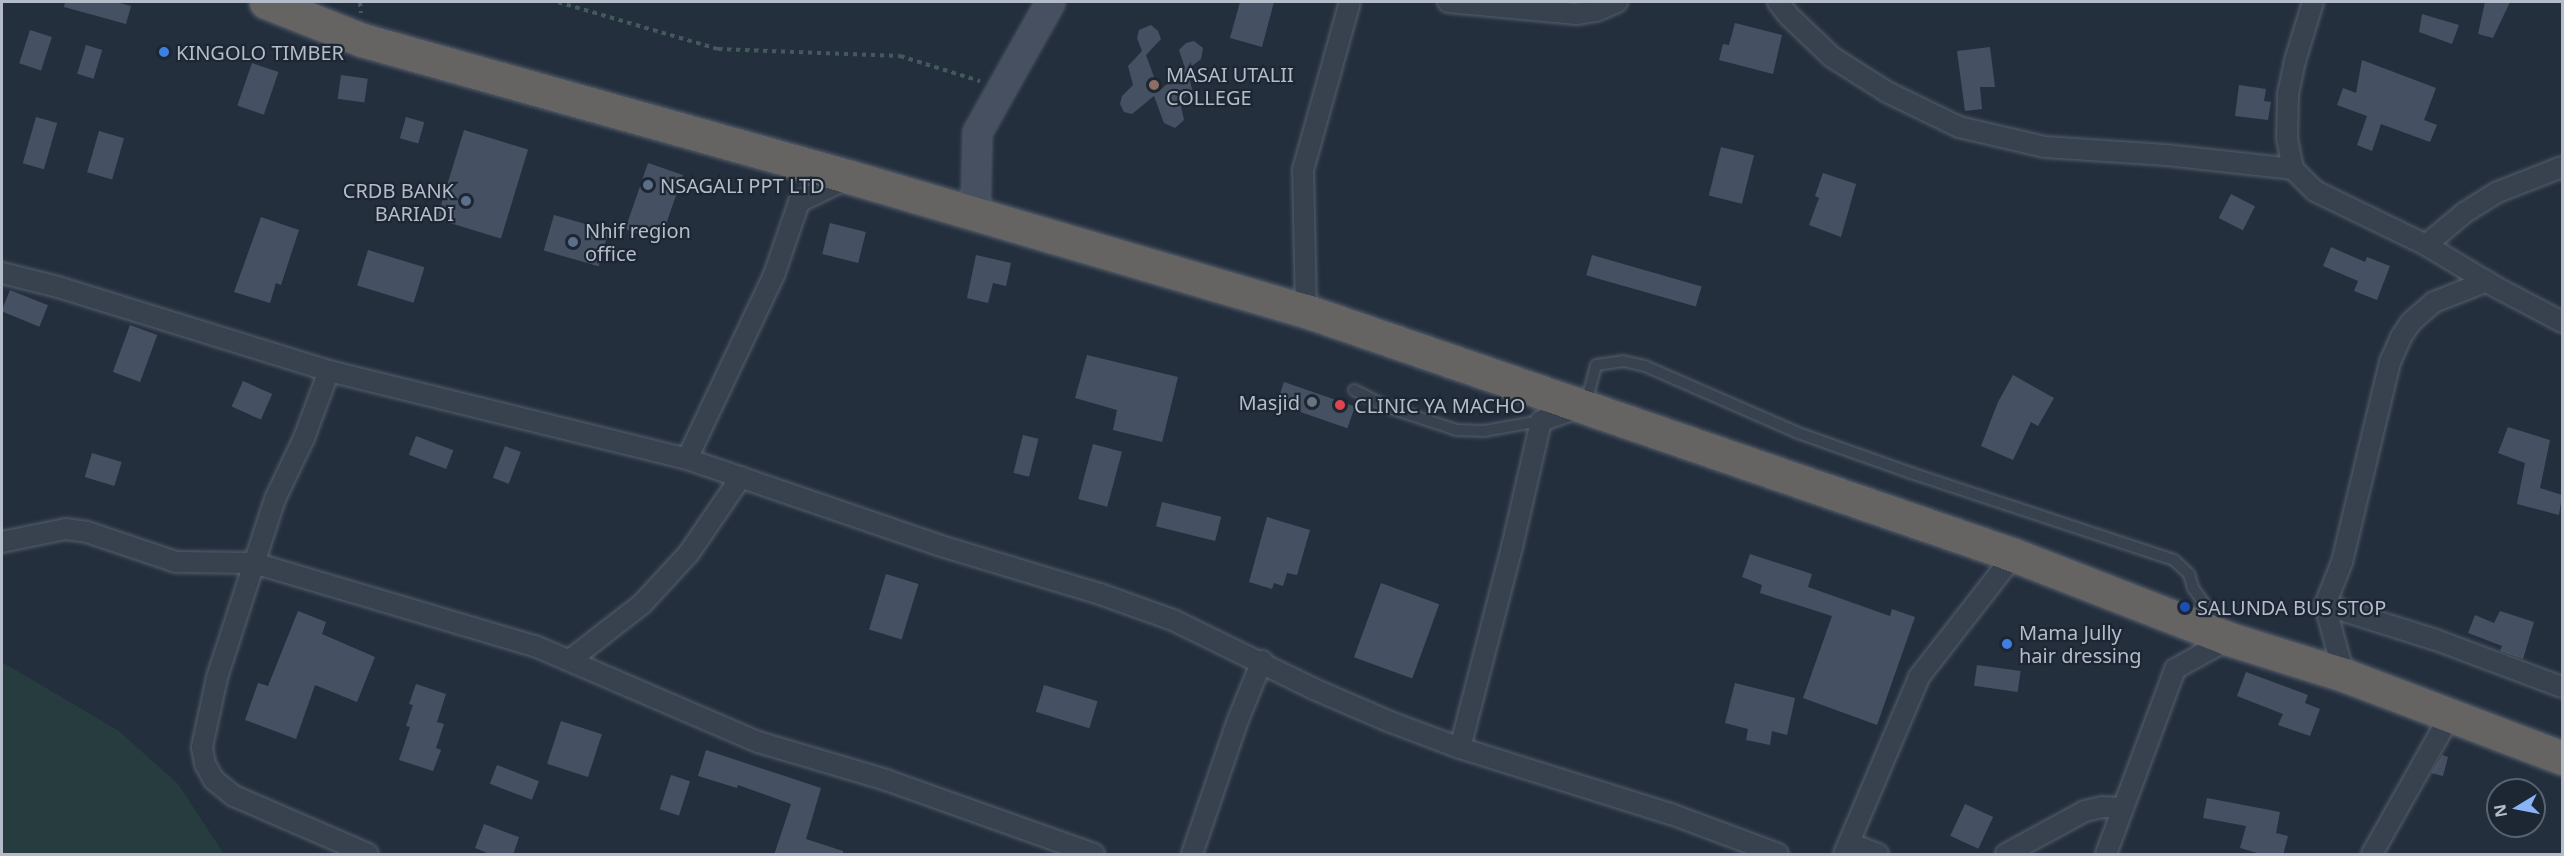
<!DOCTYPE html>
<html>
<head>
<meta charset="utf-8">
<style>
	body { margin:0 }
	#map { position:relative; width:2564px; height:856px; overflow:hidden; background:#242f3e; font-family:"Noto Sans",sans-serif }
	div>[style] { position:absolute }
	[style*='--x'] { left:calc(var(--x)*1px); top:calc(var(--y)*1px); width:calc(var(--w)*1px); rotate:calc(var(--a)*1deg) }
	.green>* { inset:0; background:#263c3f }
	.building>* { inset:0; background:#455162; transform-origin:0 0 }
	.path>* { height:4px; margin-top:-2px; transform-origin:0; background:repeating-linear-gradient(90deg,#44595c 0 4.5px,transparent 0 9px) }
	.roads { filter:drop-shadow(0 0 2px #565f6c) drop-shadow(0 0 2px #565f6c) }
	.service>* { height:10px; margin:-5px; padding:0 5px; transform-origin:5px; border-radius:5px; background:#38414e }
	.minor>* { height:20px; margin:-10px; padding:0 10px; transform-origin:10px; border-radius:10px; background:#38414e }
	.secondary>* { height:27px; margin:-13.5px; padding:0 13.5px; transform-origin:13.5px; border-radius:13.5px; background:#465061 }
	.trunk>* { height:33px; margin:-16.5px; padding:0 16.5px; transform-origin:16.5px; border-radius:16.5px; background:#656462 }
	.dots>* { width:16px; height:16px; translate:-50% -50%; box-sizing:border-box; border:3px solid #1d2633; border-radius:50% }
	span { translate:-50% -50%; white-space:nowrap; text-align:center; line-height:1.15; -webkit-text-stroke:4.5px #1d2633; paint-order:stroke }
	.poi-label { font-size:20px; color:#b4bcc9 }
	.left { translate:0 -50%; text-align:left }
	.right { translate:-100% -50%; text-align:right }
	.frame { position:absolute; inset:0; border:3px solid #b4bcc9; pointer-events:none }
	.north { position:absolute; left:2486px; top:778px; width:60px; height:60px; box-sizing:border-box; background:#1d2633; border:2px solid #59626f; border-radius:50%; rotate:260deg; font-size:16px; font-weight:700; line-height:24px; text-align:center; color:#b4bcc9 }
	.north::after { content:''; display:block; margin:auto; width:21px; height:27px; background:#8ab4f8; clip-path:polygon(50% 0,100% 100%,50% 72%,0 100%) }
</style>
</head>
<body>
<div id="map">
	<div class="green">
		<i style="clip-path:polygon(2px 662px,119px 731px,178px 784px,224px 854px,2px 854px)"></i>
	</div>
	<div class="building">
		<i style="clip-path:polygon(65px 2px,116px 2px,131px 6px,126px 24px,64px 7px)"></i>
		<i style="clip-path:polygon(1240px 2px,1274px 2px,1262px 47px,1230px 38px)"></i>
		<i style="clip-path:polygon(2485px 2px,2510px 2px,2493px 38px,2478px 34px)"></i>
		<i style="clip-path:polygon(2422px 14px,2459px 25px,2452px 44px,2419px 32px)"></i>
		<i style="clip-path:polygon(1735px 23px,1782px 35px,1773px 74px,1719px 60px,1723px 44px,1729px 45px)"></i>
		<i style="clip-path:polygon(1151px 25px,1158px 31px,1161px 39px,1146px 55px,1159px 91px,1185px 68px,1179px 50px,1186px 43px,1194px 41px,1203px 48px,1201px 59px,1187px 70px,1192px 89px,1180px 102px,1184px 120px,1175px 128px,1164px 123px,1154px 96px,1132px 114px,1124px 112px,1120px 104px,1122px 96px,1133px 85px,1128px 66px,1142px 51px,1137px 38px,1139px 30px)"></i>
		<i style="left:30px;top:30px;width:23px;height:35px;rotate:18deg"></i>
		<i style="left:86px;top:45px;width:17px;height:30px;rotate:17deg"></i>
		<i style="clip-path:polygon(1990px 47px,1995px 87px,1980px 87px,1982px 109px,1965px 111px,1957px 51px)"></i>
		<i style="clip-path:polygon(2362px 60px,2436px 88px,2424px 120px,2437px 125px,2430px 142px,2381px 124px,2372px 151px,2357px 145px,2367px 116px,2337px 105px,2343px 88px,2356px 93px)"></i>
		<i style="left:252px;top:63px;width:28px;height:45px;rotate:19deg"></i>
		<i style="left:341px;top:75px;width:27px;height:24px;rotate:8deg"></i>
		<i style="clip-path:polygon(2239px 85px,2266px 89px,2264px 101px,2271px 102px,2268px 120px,2235px 116px)"></i>
		<i style="left:36px;top:117px;width:22px;height:48px;rotate:16deg"></i>
		<i style="left:406px;top:117px;width:19px;height:22px;rotate:16deg"></i>
		<i style="left:464px;top:130px;width:67px;height:93px;rotate:17deg"></i>
		<i style="left:99px;top:131px;width:26px;height:43px;rotate:16deg"></i>
		<i style="left:1721px;top:147px;width:34px;height:50px;rotate:14deg"></i>
		<i style="left:648px;top:163px;width:37px;height:70px;rotate:19deg"></i>
		<i style="clip-path:polygon(1823px 173px,1856px 184px,1841px 237px,1809px 225px,1819px 198px,1815px 196px)"></i>
		<i style="left:2231px;top:194px;width:27px;height:27px;rotate:27deg"></i>
		<i style="left:554px;top:215px;width:57px;height:37px;rotate:16deg"></i>
		<i style="clip-path:polygon(261px 217px,299px 230px,281px 285px,276px 283px,270px 303px,234px 292px)"></i>
		<i style="left:830px;top:223px;width:37px;height:32px;rotate:14deg"></i>
		<i style="clip-path:polygon(2331px 247px,2365px 262px,2367px 257px,2390px 266px,2377px 300px,2354px 291px,2358px 281px,2323px 266px)"></i>
		<i style="left:368px;top:250px;width:59px;height:37px;rotate:17deg"></i>
		<i style="clip-path:polygon(976px 255px,1011px 263px,1006px 286px,993px 283px,988px 303px,967px 298px)"></i>
		<i style="left:1592px;top:255px;width:114px;height:21px;rotate:16deg"></i>
		<i style="left:10px;top:290px;width:41px;height:23px;rotate:22deg"></i>
		<i style="left:130px;top:325px;width:29px;height:50px;rotate:20deg"></i>
		<i style="clip-path:polygon(1087px 355px,1178px 377px,1162px 442px,1113px 430px,1117px 410px,1075px 398px)"></i>
		<i style="clip-path:polygon(2013px 375px,2054px 398px,2038px 426px,2031px 422px,2013px 460px,1981px 446px,1998px 402px)"></i>
		<i style="left:243px;top:381px;width:32px;height:28px;rotate:24deg"></i>
		<i style="left:1284px;top:382px;width:75px;height:23px;rotate:19deg"></i>
		<i style="clip-path:polygon(2508px 427px,2550px 440px,2540px 488px,2562px 495px,2559px 515px,2517px 504px,2525px 463px,2498px 453px)"></i>
		<i style="left:1023px;top:435px;width:16px;height:39px;rotate:14deg"></i>
		<i style="left:416px;top:436px;width:40px;height:20px;rotate:21deg"></i>
		<i style="left:1093px;top:444px;width:30px;height:57px;rotate:15deg"></i>
		<i style="left:505px;top:446px;width:17px;height:34px;rotate:21deg"></i>
		<i style="left:92px;top:453px;width:31px;height:25px;rotate:17deg"></i>
		<i style="left:1162px;top:502px;width:61px;height:25px;rotate:14deg"></i>
		<i style="clip-path:polygon(1267px 517px,1310px 530px,1297px 575px,1287px 573px,1283px 586px,1274px 583px,1272px 589px,1249px 582px)"></i>
		<i style="clip-path:polygon(1750px 554px,1812px 574px,1808px 587px,1890px 616px,1892px 609px,1915px 617px,1877px 725px,1803px 698px,1832px 616px,1760px 593px,1762px 585px,1742px 577px)"></i>
		<i style="left:886px;top:574px;width:34px;height:58px;rotate:17deg"></i>
		<i style="left:1381px;top:583px;width:62px;height:79px;rotate:20deg"></i>
		<i style="clip-path:polygon(298px 611px,326px 622px,322px 634px,375px 657px,357px 702px,315px 685px,296px 739px,245px 720px,258px 683px,268px 686px)"></i>
		<i style="clip-path:polygon(2500px 611px,2534px 622px,2523px 659px,2500px 651px,2502px 646px,2468px 633px,2475px 615px,2494px 623px)"></i>
		<i style="left:1977px;top:665px;width:44px;height:21px;rotate:8deg"></i>
		<i style="clip-path:polygon(2246px 672px,2308px 695px,2305px 703px,2320px 709px,2310px 736px,2278px 725px,2283px 714px,2237px 696px)"></i>
		<i style="clip-path:polygon(1735px 683px,1795px 698px,1787px 735px,1772px 731px,1770px 745px,1746px 740px,1748px 729px,1725px 723px)"></i>
		<i style="clip-path:polygon(416px 684px,446px 694px,437px 722px,444px 724px,436px 748px,441px 750px,433px 771px,399px 760px,410px 727px,406px 726px,413px 705px,409px 704px)"></i>
		<i style="left:1044px;top:685px;width:56px;height:28px;rotate:17deg"></i>
		<i style="left:561px;top:721px;width:43px;height:45px;rotate:18deg"></i>
		<i style="clip-path:polygon(706px 750px,821px 788px,806px 839px,843px 851px,843px 855px,774px 855px,791px 804px,738px 785px,737px 788px,698px 776px)"></i>
		<i style="clip-path:polygon(2442px 755px,2448px 757px,2443px 776px,2431px 773px)"></i>
		<i style="left:497px;top:765px;width:45px;height:20px;rotate:21deg"></i>
		<i style="left:671px;top:775px;width:20px;height:36px;rotate:18deg"></i>
		<i style="clip-path:polygon(2207px 798px,2280px 812px,2276px 833px,2288px 836px,2283px 855px,2264px 855px,2240px 848px,2246px 826px,2203px 818px)"></i>
		<i style="left:1965px;top:804px;width:31px;height:35px;rotate:25deg"></i>
		<i style="clip-path:polygon(484px 824px,519px 837px,513px 855px,492px 855px,475px 848px)"></i>
	</div>
	<div class="path">
		<i style="--x:360;--y:2;--w:11;--a:85"></i>
		<i style="--x:558;--y:2;--w:167;--a:16.4"></i>
		<i style="--x:718;--y:49;--w:182;--a:2.2"></i>
		<i style="--x:900;--y:56;--w:84;--a:17.4"></i>
	</div>
	<div class="roads">
		<div class="service">
			<i style="--x:1354;--y:390;--w:40;--a:26.6"></i>
			<i style="--x:1390;--y:408;--w:71;--a:18.2"></i>
			<i style="--x:1457;--y:430;--w:27;--a:2"></i>
			<i style="--x:1484;--y:431;--w:58;--a:-10"></i>
			<i style="--x:1586;--y:403;--w:39;--a:-75"></i>
			<i style="--x:1596;--y:365;--w:27;--a:-8"></i>
			<i style="--x:1623;--y:361;--w:23;--a:13"></i>
			<i style="--x:1645;--y:366;--w:167;--a:23.6"></i>
			<i style="--x:1798;--y:433;--w:120;--a:19.5"></i>
			<i style="--x:1911;--y:473;--w:277;--a:18.3"></i>
			<i style="--x:2174;--y:560;--w:21;--a:43"></i>
			<i style="--x:2189;--y:574;--w:15;--a:74"></i>
			<i style="--x:2193;--y:588;--w:44;--a:54.2"></i>
		</div>
		<div class="minor">
			<i style="--x:1448;--y:2;--w:129;--a:5.4"></i>
			<i style="--x:1576;--y:14;--w:20;--a:-9"></i>
			<i style="--x:1596;--y:11;--w:23;--a:-23"></i>
			<i style="--x:1778;--y:2;--w:18;--a:52"></i>
			<i style="--x:1789;--y:16;--w:59;--a:43.6"></i>
			<i style="--x:1832;--y:57;--w:65;--a:32.5"></i>
			<i style="--x:1887;--y:92;--w:80;--a:25.9"></i>
			<i style="--x:1959;--y:127;--w:88;--a:13.1"></i>
			<i style="--x:2045;--y:147;--w:121;--a:3.8"></i>
			<i style="--x:2166;--y:155;--w:128;--a:6.3"></i>
			<i style="--x:2313;--y:2;--w:62;--a:107"></i>
			<i style="--x:2295;--y:61;--w:35;--a:102"></i>
			<i style="--x:2288;--y:95;--w:43;--a:91.3"></i>
			<i style="--x:2287;--y:138;--w:32;--a:79"></i>
			<i style="--x:2293;--y:169;--w:31;--a:45"></i>
			<i style="--x:2315;--y:191;--w:123;--a:25.9"></i>
			<i style="--x:2426;--y:245;--w:79;--a:31.1"></i>
			<i style="--x:2494;--y:286;--w:77;--a:27.9"></i>
			<i style="--x:2426;--y:245;--w:50;--a:-40.1"></i>
			<i style="--x:2464;--y:213;--w:40;--a:-32"></i>
			<i style="--x:2498;--y:192;--w:69;--a:-21.3"></i>
			<i style="--x:2;--y:273;--w:58;--a:14"></i>
			<i style="--x:58;--y:287;--w:284;--a:17.2"></i>
			<i style="--x:329;--y:371;--w:369;--a:13.8"></i>
			<i style="--x:687;--y:459;--w:268;--a:18.9"></i>
			<i style="--x:941;--y:546;--w:166;--a:16.8"></i>
			<i style="--x:1100;--y:594;--w:77;--a:19.6"></i>
			<i style="--x:1173;--y:620;--w:157;--a:26.1"></i>
			<i style="--x:1314;--y:689;--w:81;--a:23.4"></i>
			<i style="--x:1388;--y:721;--w:77;--a:20.6"></i>
			<i style="--x:1460;--y:748;--w:221;--a:17.4"></i>
			<i style="--x:1671;--y:814;--w:114;--a:20.5"></i>
			<i style="--x:1306;--y:311;--w:141;--a:-91.2"></i>
			<i style="--x:1303;--y:170;--w:174;--a:-74.4"></i>
			<i style="--x:329;--y:371;--w:72;--a:110.5"></i>
			<i style="--x:304;--y:438;--w:68;--a:115.4"></i>
			<i style="--x:275;--y:499;--w:188;--a:108"></i>
			<i style="--x:217;--y:678;--w:71;--a:102.3"></i>
			<i style="--x:202;--y:747;--w:17;--a:80"></i>
			<i style="--x:205;--y:764;--w:18;--a:61"></i>
			<i style="--x:214;--y:780;--w:26;--a:39"></i>
			<i style="--x:234;--y:796;--w:146;--a:23.4"></i>
			<i style="--x:687;--y:459;--w:204;--a:-64.7"></i>
			<i style="--x:774;--y:275;--w:77;--a:-71.1"></i>
			<i style="--x:799;--y:202;--w:57;--a:-26.1"></i>
			<i style="--x:2;--y:542;--w:65;--a:-11.5"></i>
			<i style="--x:66;--y:529;--w:21;--a:8"></i>
			<i style="--x:87;--y:532;--w:94;--a:18.6"></i>
			<i style="--x:176;--y:562;--w:78;--a:0.7"></i>
			<i style="--x:254;--y:563;--w:293;--a:16.5"></i>
			<i style="--x:535;--y:646;--w:243;--a:23.3"></i>
			<i style="--x:758;--y:742;--w:134;--a:16.5"></i>
			<i style="--x:886;--y:780;--w:221;--a:19.6"></i>
			<i style="--x:2325;--y:605;--w:116;--a:17.5"></i>
			<i style="--x:2436;--y:640;--w:134;--a:20.5"></i>
			<i style="--x:570;--y:660;--w:91;--a:-37.9"></i>
			<i style="--x:642;--y:604;--w:69;--a:-47.3"></i>
			<i style="--x:689;--y:553;--w:92;--a:-55.6"></i>
			<i style="--x:2344;--y:675;--w:73;--a:-105.2"></i>
			<i style="--x:2325;--y:605;--w:46;--a:-68.4"></i>
			<i style="--x:2342;--y:562;--w:206;--a:-76.5"></i>
			<i style="--x:2390;--y:362;--w:27;--a:-66"></i>
			<i style="--x:2401;--y:337;--w:18;--a:-56"></i>
			<i style="--x:2411;--y:322;--w:30;--a:-41"></i>
			<i style="--x:2434;--y:302;--w:57;--a:-21.6"></i>
			<i style="--x:1460;--y:748;--w:208;--a:-75.5"></i>
			<i style="--x:1512;--y:547;--w:129;--a:-77"></i>
			<i style="--x:1541;--y:421;--w:45;--a:-19.7"></i>
			<i style="--x:1849;--y:843;--w:31;--a:21"></i>
			<i style="--x:1192;--y:854;--w:142;--a:-71.1"></i>
			<i style="--x:1238;--y:720;--w:64;--a:-67.9"></i>
			<i style="--x:1844;--y:854;--w:192;--a:-67"></i>
			<i style="--x:1919;--y:677;--w:155;--a:-52.1"></i>
			<i style="--x:2006;--y:854;--w:90;--a:-28.6"></i>
			<i style="--x:2085;--y:811;--w:17;--a:-13"></i>
			<i style="--x:2102;--y:807;--w:21;--a:3"></i>
			<i style="--x:2106;--y:854;--w:197;--a:-69.5"></i>
			<i style="--x:2175;--y:669;--w:62;--a:-29.1"></i>
			<i style="--x:2372;--y:854;--w:161;--a:-60.6"></i>
		</div>
		<div class="secondary">
			<i style="--x:975;--y:214;--w:82;--a:-88.6"></i>
			<i style="--x:977;--y:132;--w:149;--a:-60.7"></i>
		</div>
		<div class="trunk">
			<i style="--x:266;--y:2;--w:103;--a:21.6"></i>
			<i style="--x:362;--y:40;--w:507;--a:15.68"></i>
			<i style="--x:850;--y:177;--w:475;--a:16.4"></i>
			<i style="--x:1306;--y:311;--w:749;--a:19.02"></i>
			<i style="--x:2014;--y:555;--w:231;--a:21.3"></i>
			<i style="--x:2229;--y:639;--w:121;--a:17.4"></i>
			<i style="--x:2344;--y:675;--w:233;--a:20.8"></i>
		</div>
	</div>
	<div class="dots">
		<i style="left:164px;top:52px;background:#3f7fe0"></i>
		<i style="left:1154px;top:85px;background:#8d6e63"></i>
		<i style="left:648px;top:185px;background:#5c6f8a"></i>
		<i style="left:466px;top:201px;background:#5c6f8a"></i>
		<i style="left:573px;top:242px;background:#5c6f8a"></i>
		<i style="left:1312px;top:402px;background:#6b7280"></i>
		<i style="left:1340px;top:405px;background:#e0444e"></i>
		<i style="left:2185px;top:607px;background:#1a4fb4"></i>
		<i style="left:2007px;top:644px;background:#3f7fe0"></i>
	</div>
	<div class="poi-label">
		<span class="left" style="left:176px;top:52px">KINGOLO TIMBER</span>
		<span class="left" style="left:1166px;top:86px">MASAI UTALII<br>COLLEGE</span>
		<span class="left" style="left:660px;top:185px">NSAGALI PPT LTD</span>
		<span class="right" style="left:454px;top:202px">CRDB BANK<br>BARIADI</span>
		<span class="left" style="left:585px;top:242px">Nhif region<br>office</span>
		<span class="right" style="left:1300px;top:402px">Masjid</span>
		<span class="left" style="left:1354px;top:405px">CLINIC YA MACHO</span>
		<span class="left" style="left:2197px;top:607px">SALUNDA BUS STOP</span>
		<span class="left" style="left:2019px;top:644px">Mama Jully<br>hair dressing</span>
	</div>
	<div class="frame"></div>
	<div class="north">N</div>
</div>
</body>
</html>
